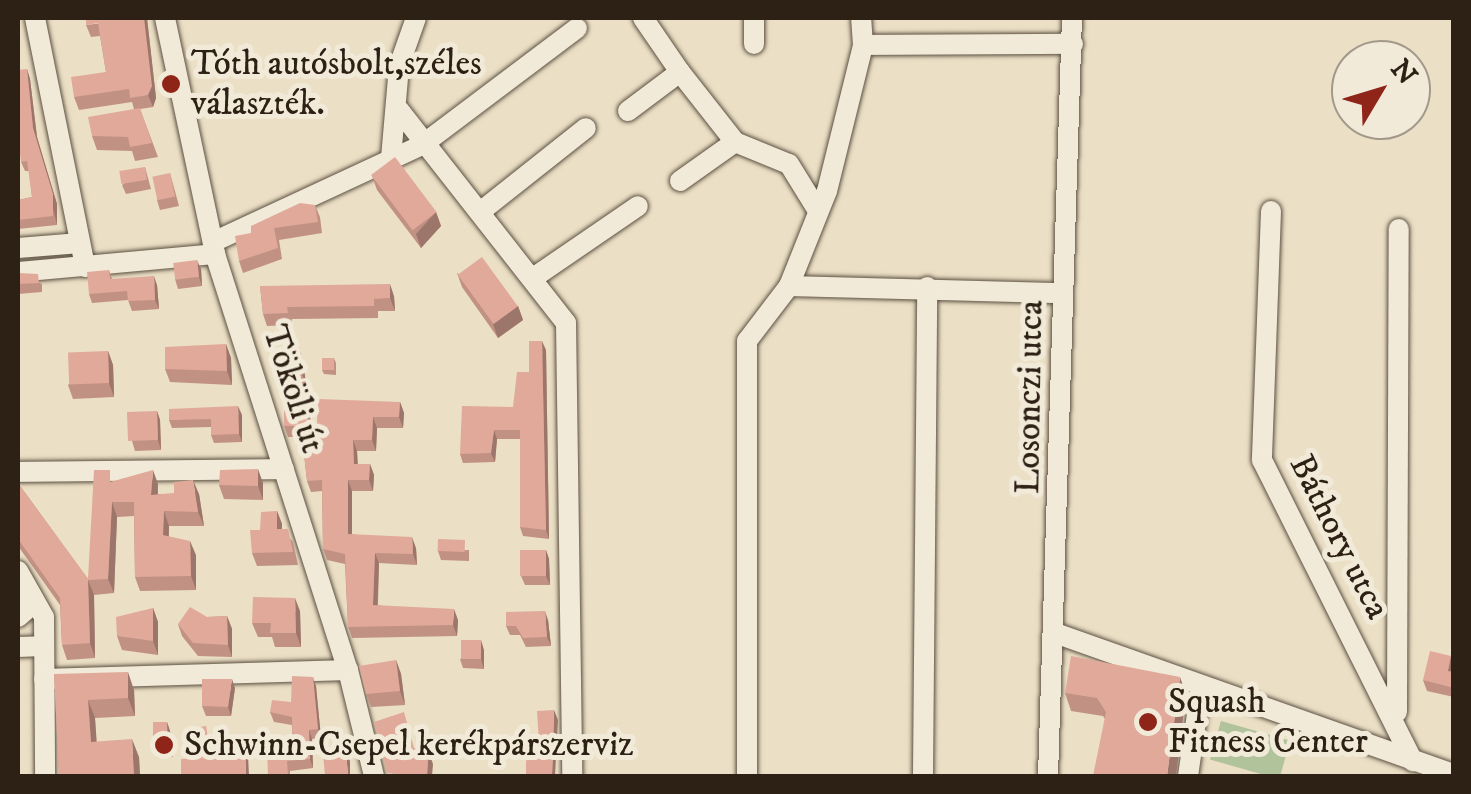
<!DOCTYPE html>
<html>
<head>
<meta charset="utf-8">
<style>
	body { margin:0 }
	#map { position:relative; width:1471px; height:794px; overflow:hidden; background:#ebdfc5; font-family:"IM FELL DW Pica",serif }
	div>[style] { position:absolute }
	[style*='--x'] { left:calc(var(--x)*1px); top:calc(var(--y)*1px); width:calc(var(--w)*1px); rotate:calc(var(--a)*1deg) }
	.green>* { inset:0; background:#b1c39a; transform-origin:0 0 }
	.roads { filter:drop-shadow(0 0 2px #5c5041) drop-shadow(0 0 2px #5c5041) }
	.minor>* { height:20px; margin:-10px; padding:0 10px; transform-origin:10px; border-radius:10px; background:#f2ead9 }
	.wall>* { inset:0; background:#c19184 }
	.shaded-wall>* { inset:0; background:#9d766b }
	.building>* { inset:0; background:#e0a999; transform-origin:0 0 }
	.dots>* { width:28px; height:28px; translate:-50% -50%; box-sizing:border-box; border:5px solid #f2ead9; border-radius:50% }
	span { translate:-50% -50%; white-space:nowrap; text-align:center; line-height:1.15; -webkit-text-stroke:10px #f2ead9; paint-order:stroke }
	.poi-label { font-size:35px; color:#2d2015 }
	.left { translate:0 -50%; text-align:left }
	.street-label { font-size:35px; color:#2d2015 }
	.frame { position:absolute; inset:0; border:20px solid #2d2015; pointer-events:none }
	.north { position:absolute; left:1331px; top:40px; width:100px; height:100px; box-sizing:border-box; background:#f2ead9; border:2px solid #a3998b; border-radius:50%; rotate:52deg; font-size:28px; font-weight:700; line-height:40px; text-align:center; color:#2d2015 }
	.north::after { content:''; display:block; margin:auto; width:35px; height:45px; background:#8f2418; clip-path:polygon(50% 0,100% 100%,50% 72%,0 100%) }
</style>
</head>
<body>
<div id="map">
	<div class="green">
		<i style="left:1221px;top:721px;width:72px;height:40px;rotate:16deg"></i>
	</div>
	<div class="roads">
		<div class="minor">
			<i style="--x:35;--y:18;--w:254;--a:78.6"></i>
			<i style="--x:165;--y:18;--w:241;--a:78"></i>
			<i style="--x:215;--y:254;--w:437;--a:72.3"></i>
			<i style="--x:348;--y:670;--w:109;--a:76.2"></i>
			<i style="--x:643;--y:18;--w:65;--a:55.6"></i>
			<i style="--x:754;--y:44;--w:26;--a:-90"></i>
			<i style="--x:863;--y:45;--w:210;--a:-0.3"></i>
			<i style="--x:399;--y:110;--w:271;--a:51.9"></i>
			<i style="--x:566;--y:323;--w:453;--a:89.2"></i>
			<i style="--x:628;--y:111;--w:65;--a:-36.9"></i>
			<i style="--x:680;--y:72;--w:89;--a:51.8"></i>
			<i style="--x:735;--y:142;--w:58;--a:22.2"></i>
			<i style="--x:789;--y:164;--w:55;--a:58.3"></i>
			<i style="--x:391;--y:158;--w:92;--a:-85"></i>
			<i style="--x:399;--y:66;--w:51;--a:-70.5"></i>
			<i style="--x:680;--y:181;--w:67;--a:-35.3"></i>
			<i style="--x:1271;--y:211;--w:249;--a:92.1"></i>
			<i style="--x:1262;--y:460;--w:337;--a:63.4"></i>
			<i style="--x:480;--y:212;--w:135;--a:-38.4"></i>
			<i style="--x:213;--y:242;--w:230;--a:-24.9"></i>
			<i style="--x:422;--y:145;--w:194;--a:-37"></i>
			<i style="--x:18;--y:248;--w:62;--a:-4.6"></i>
			<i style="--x:18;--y:272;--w:198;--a:-5.2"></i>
			<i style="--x:533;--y:278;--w:127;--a:-34.4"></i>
			<i style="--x:789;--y:286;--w:274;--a:1.5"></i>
			<i style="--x:18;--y:472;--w:266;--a:-0.6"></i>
			<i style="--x:18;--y:571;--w:53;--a:60.5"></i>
			<i style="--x:44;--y:617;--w:159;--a:89.6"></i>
			<i style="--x:18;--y:601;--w:12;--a:55"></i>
			<i style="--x:25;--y:611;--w:9;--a:139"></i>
			<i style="--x:1055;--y:633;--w:423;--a:19.5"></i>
			<i style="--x:18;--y:647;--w:25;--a:-2"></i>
			<i style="--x:44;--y:679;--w:304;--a:-1.7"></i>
			<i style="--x:1397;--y:712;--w:483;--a:-89.8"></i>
			<i style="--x:747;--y:776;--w:435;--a:-90"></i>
			<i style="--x:747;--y:341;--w:69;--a:-52.6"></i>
			<i style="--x:789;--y:286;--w:102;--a:-68.2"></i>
			<i style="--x:827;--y:191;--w:150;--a:-76.1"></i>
			<i style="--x:863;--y:45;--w:27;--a:-94"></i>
			<i style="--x:923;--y:776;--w:489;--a:-89.5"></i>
			<i style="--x:1048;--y:776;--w:758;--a:-88.19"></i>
			<i style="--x:1188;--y:776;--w:90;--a:-81.7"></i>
		</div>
	</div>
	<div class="wall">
		<i style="clip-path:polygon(147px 18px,156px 98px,153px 107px,140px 109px,158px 157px,135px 161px,132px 151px,97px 150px,92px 136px,134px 109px,132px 102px,79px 110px,74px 97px,106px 72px,100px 36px,91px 37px,86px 25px)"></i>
		<i style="clip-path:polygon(27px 69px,30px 79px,37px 137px,57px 204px,57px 225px,18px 229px,18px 200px,32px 197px,29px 171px,25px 171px,21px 162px)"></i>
		<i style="clip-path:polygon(145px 167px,151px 189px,126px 194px,122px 185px)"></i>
		<i style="clip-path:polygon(170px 173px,179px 206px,160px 210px,157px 200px)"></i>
		<i style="clip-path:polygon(372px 176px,436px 212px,441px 226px,421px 248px,377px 190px)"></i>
		<i style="clip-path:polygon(315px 205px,320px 217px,322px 233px,279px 240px,282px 259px,243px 273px,239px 261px,251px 233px)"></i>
		<i style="clip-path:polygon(201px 269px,202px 286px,178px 289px,175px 279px)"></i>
		<i style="clip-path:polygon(109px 270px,112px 279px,157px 285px,159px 309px,132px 311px,128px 300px,92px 303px,89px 294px)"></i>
		<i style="clip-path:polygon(18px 273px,42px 284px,42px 292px,18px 294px)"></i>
		<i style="clip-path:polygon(457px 273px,518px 306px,523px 320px,498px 338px,462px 287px)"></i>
		<i style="clip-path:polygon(260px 286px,394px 296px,395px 311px,378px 311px,378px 318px,292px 319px,292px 325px,267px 326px,263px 314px)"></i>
		<i style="clip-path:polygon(226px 344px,231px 358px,232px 385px,170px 382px,165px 369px)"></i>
		<i style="clip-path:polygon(546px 350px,549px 539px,523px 536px,520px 527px,520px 439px,497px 439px,495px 462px,463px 463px,460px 454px,513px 407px,529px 372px)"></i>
		<i style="clip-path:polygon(108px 351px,113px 365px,114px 397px,73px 399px,68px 385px)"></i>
		<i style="clip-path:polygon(302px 356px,306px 383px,278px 387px,275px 378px)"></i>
		<i style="clip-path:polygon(334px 358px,336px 363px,336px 375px,324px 374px,322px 370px)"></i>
		<i style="clip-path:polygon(400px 402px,404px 413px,403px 428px,377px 428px,376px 451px,357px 451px,358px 464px,370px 464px,374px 475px,373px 491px,352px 491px,352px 534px,416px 548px,417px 565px,379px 563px,378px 605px,458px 620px,457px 636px,352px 638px,348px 627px,345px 564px,327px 560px,323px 549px,322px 491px,311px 492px,307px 481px,302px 437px,288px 437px,284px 426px,309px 410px,311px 424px,317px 424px)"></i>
		<i style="clip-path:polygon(157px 411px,160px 420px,161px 450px,135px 451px,132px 441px)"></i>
		<i style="clip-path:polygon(242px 415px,242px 442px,214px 443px,211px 435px,211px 427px,172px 428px,169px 420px)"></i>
		<i style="clip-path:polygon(114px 481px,158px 484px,158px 494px,199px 494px,204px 526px,169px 526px,169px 537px,196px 555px,196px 590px,140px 591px,135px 577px,134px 516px,117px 517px,114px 593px,94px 595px,95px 658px,67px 660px,62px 645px,60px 605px,18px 546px,18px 483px,88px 579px)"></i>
		<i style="clip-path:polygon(263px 483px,263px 500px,224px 499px,219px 485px)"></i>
		<i style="clip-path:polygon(277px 511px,282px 524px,282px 529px,293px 542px,298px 565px,257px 566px,252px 553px,260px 530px)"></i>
		<i style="clip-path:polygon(469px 550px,469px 561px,441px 560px,438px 551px)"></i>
		<i style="clip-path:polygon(546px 550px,549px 559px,550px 585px,525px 585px,521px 576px)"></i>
		<i style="clip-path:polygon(153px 608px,158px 622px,158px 655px,122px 650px,117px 636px)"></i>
		<i style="clip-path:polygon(300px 611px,301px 647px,275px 647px,272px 637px,258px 637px,252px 623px)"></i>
		<i style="clip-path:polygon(227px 616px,232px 629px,232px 657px,198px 656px,182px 636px,178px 624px,207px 617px)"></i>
		<i style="clip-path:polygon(548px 620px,551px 646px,526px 647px,520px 635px,510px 635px,506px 626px)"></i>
		<i style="clip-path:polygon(484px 650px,484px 669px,463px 668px,460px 659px)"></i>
		<i style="clip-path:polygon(1451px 656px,1454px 662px,1454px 697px,1427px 691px,1423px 680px)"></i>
		<i style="clip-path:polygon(396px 660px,401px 674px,405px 705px,371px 707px,366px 694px)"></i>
		<i style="clip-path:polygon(54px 674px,134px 690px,135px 716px,95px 718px,96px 742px,139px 757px,140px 776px,59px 776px)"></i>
		<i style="clip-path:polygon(316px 686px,321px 738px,312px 739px,313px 768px,290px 771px,290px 776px,268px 776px,293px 745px,292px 725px,274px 722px,270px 712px,291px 702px)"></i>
		<i style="clip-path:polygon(235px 688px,231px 716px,206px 716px,202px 706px)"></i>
		<i style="clip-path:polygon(1065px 693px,1186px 694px,1105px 719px,1103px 716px,1071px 711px)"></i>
		<i style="clip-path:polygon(167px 722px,170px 731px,173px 757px,158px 758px,154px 748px)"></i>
	</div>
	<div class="shaded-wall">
		<i style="clip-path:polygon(144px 18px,147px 18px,156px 98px,153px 107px,148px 95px)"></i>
		<i style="clip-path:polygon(27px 69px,30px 79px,37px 137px,57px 204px,57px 225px,33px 128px)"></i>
		<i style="clip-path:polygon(436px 212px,441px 226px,421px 248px,416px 234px)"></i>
		<i style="clip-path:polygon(197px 260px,201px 269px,202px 286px,199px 277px)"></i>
		<i style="clip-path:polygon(154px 276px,157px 285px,159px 309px,155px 300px)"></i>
		<i style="clip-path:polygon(390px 284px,394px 296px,395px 311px,390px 298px)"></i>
		<i style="clip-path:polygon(518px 306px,523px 320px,498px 338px,493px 324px)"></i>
		<i style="clip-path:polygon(542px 341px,546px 350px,549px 539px,546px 530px)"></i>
		<i style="clip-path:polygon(226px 344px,231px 358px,232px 385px,227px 371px)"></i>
		<i style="clip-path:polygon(299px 347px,302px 356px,306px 383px,302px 374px)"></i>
		<i style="clip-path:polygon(108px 351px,113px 365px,114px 397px,109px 383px)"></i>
		<i style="clip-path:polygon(305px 399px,309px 410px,313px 436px,309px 425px)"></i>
		<i style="clip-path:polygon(400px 402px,404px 413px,403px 428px,399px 417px)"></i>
		<i style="clip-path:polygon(238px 406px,242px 415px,242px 442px,239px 434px)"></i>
		<i style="clip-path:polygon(157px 411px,160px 420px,161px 450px,158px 440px)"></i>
		<i style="clip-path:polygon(373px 417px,377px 428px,376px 451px,372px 440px)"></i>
		<i style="clip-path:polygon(494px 430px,497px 439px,495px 462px,491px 453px)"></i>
		<i style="clip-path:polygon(353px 440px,357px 451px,358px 475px,354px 464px)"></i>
		<i style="clip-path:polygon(370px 464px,374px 475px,373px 491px,369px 480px)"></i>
		<i style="clip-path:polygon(258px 469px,263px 483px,263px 500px,258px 486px)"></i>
		<i style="clip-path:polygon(153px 470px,158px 484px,157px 509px,151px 495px)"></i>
		<i style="clip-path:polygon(193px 480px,199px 494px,204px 526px,198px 512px)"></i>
		<i style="clip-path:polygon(348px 480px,352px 491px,352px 545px,348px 534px)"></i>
		<i style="clip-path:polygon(112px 502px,117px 517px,114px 593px,108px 579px)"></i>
		<i style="clip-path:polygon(164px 511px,169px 526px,168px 550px,163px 535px)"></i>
		<i style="clip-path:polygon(277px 511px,282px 524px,281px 542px,277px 529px)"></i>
		<i style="clip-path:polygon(412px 537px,416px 548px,417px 565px,413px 554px)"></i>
		<i style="clip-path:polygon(190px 541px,196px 555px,196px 590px,191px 576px)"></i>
		<i style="clip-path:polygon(546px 550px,549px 559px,550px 585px,546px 576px)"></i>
		<i style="clip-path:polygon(375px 553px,379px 563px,377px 615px,373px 605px)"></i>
		<i style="clip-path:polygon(88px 580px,94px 595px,95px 658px,90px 643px)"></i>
		<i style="clip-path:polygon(295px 598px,300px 611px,301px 647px,296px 633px)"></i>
		<i style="clip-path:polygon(153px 608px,158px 622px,158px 655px,153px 641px)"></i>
		<i style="clip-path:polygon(454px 609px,458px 620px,457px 636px,453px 625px)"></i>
		<i style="clip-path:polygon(545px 611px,548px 620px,551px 646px,547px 637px)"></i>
		<i style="clip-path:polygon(227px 616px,232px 629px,232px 657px,228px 645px)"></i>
		<i style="clip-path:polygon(481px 640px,484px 650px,484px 669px,481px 659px)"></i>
		<i style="clip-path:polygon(1451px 656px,1454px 662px,1454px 675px,1448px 671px)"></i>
		<i style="clip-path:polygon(396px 660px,401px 674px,405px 705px,400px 691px)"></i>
		<i style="clip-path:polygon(128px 672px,134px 690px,135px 716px,128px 698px)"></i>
		<i style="clip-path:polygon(313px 677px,316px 686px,321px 738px,318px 729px)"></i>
		<i style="clip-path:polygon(1180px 677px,1186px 694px,1176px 776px,1167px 776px)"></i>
		<i style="clip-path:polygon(232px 679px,235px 688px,231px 716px,228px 707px)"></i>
		<i style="clip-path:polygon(88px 700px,95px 718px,98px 760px,91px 742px)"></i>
		<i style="clip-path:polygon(554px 710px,558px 720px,555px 776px,552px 776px)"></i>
		<i style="clip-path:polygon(167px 722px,170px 731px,173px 757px,169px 748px)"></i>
		<i style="clip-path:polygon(309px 730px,312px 739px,313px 768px,310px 759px)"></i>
		<i style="clip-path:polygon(132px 739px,139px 757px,140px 776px,134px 776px)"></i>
		<i style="clip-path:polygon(245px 747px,248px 755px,249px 776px,246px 776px)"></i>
		<i style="clip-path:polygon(428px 750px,433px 764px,432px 776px,427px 776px)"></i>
		<i style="clip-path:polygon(346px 752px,350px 761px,350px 776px,348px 776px)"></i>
	</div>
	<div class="building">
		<i style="clip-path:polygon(86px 18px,144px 18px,152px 86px,148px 95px,130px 98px,129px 89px,74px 97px,71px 77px,106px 72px,98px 23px,86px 25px)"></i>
		<i style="clip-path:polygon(27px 69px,33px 128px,53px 194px,53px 216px,18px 220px,18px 200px,32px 197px,27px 161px,21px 162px,18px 137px,18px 70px)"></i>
		<i style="clip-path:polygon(140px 108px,152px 143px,130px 147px,128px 137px,92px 136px,88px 117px)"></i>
		<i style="left:395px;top:157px;width:69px;height:30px;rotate:53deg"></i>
		<i style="left:145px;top:167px;width:13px;height:26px;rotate:81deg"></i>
		<i style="left:170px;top:173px;width:24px;height:18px;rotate:78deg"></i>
		<i style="clip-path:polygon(300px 203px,315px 205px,318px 222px,274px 228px,278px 248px,239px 261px,235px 236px,251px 233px,251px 226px)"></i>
		<i style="left:482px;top:257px;width:61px;height:30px;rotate:54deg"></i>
		<i style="left:197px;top:260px;width:17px;height:24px;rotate:83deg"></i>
		<i style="clip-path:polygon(109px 270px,110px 279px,154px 276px,155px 300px,128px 301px,127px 291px,89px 294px,87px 272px)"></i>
		<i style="clip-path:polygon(18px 273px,38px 274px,39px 283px,18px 284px)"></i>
		<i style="clip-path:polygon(390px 284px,390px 298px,374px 299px,374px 306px,287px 307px,288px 313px,263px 314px,260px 286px)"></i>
		<i style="clip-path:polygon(529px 341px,542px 341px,546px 530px,520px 527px,520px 430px,494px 430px,491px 453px,460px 454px,462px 406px,513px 407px,517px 372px,529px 372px)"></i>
		<i style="clip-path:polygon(226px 344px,227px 371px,165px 369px,165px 347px)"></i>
		<i style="left:299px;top:347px;width:27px;height:28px;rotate:84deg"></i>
		<i style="left:108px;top:351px;width:32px;height:40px;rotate:88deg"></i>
		<i style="left:322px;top:358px;width:12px;height:12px"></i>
		<i style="clip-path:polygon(284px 398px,305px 399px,309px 425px,317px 424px,318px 399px,400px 402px,399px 417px,373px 417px,372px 440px,353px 440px,354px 464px,370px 464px,369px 480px,348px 480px,348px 534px,412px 537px,413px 554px,375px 553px,373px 605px,454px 609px,453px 625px,348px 627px,345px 554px,323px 549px,322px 480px,307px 481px,301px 426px,284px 426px)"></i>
		<i style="clip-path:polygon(238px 406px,239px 434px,211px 435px,211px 419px,169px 420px,169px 409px)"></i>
		<i style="left:157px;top:411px;width:29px;height:30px;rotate:88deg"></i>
		<i style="clip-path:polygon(258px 469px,258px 486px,219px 485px,220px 470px)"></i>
		<i style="clip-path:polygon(94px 470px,110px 470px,110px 482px,153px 470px,151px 495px,174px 493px,174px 482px,193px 480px,198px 512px,164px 511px,163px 535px,190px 541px,191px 576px,135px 577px,134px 502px,112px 502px,108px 579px,88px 580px,90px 643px,62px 645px,60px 598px,18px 539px,18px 483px,88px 579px)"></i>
		<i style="clip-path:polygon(277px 511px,277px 529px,288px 529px,293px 552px,252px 553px,250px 530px,260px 530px,261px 512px)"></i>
		<i style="left:438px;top:539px;width:27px;height:12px;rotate:2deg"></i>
		<i style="left:520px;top:550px;width:26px;height:26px"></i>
		<i style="clip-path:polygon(253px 597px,295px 598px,296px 633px,270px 633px,271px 623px,252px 623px)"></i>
		<i style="clip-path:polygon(190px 607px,207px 617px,227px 616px,228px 645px,193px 643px,178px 624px)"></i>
		<i style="clip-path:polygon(153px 608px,153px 641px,117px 636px,116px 617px)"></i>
		<i style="clip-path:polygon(545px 611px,547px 637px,523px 638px,516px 626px,506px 626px,506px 612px)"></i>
		<i style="left:461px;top:640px;width:20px;height:19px"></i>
		<i style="clip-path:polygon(1430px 651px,1451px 656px,1448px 671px,1454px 672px,1454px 688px,1423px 680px)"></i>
		<i style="clip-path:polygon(1071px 656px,1180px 677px,1167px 776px,1093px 776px,1106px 712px,1097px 698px,1065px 693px)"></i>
		<i style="clip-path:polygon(396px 660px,400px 691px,366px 694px,359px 666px)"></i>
		<i style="clip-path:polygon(128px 672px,128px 698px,88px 700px,91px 742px,132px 739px,134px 776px,59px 776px,54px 674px)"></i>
		<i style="clip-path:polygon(292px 676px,313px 677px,318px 729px,309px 730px,310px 759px,287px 761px,288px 776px,268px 776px,267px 746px,293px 745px,292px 717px,270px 712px,272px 700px,291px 702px)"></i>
		<i style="clip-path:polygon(202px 679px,232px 679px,228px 707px,202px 706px)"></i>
		<i style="clip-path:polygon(554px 710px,552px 775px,526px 776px,526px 742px,539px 742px,537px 711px)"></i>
		<i style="clip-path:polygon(404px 712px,414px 748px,428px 750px,427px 776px,409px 776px,387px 773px,374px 722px)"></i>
		<i style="left:153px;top:722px;width:14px;height:26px"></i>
		<i style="clip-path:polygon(206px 726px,210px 749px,245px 747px,246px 776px,181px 776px,181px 759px,193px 758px,197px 748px,194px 728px)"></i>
		<i style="left:346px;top:752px;width:24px;height:23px;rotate:85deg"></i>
	</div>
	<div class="dots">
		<i style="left:171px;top:84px;background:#8f2418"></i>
		<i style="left:1148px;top:722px;background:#8f2418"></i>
		<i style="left:164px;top:745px;background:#8f2418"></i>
	</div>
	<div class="poi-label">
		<span class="left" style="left:191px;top:84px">Tóth autósbolt,széles<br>választék.</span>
		<span class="left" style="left:1168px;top:722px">Squash<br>Fitness Center</span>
		<span class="left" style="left:184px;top:745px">Schwinn-Csepel kerékpárszerviz</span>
	</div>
	<div class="street-label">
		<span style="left:293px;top:389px;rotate:72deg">Tököli út</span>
		<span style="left:1030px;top:397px;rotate:-89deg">Losonczi utca</span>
		<span style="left:1339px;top:537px;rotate:63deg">Báthory utca</span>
	</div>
	<div class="frame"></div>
	<div class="north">N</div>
</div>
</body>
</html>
